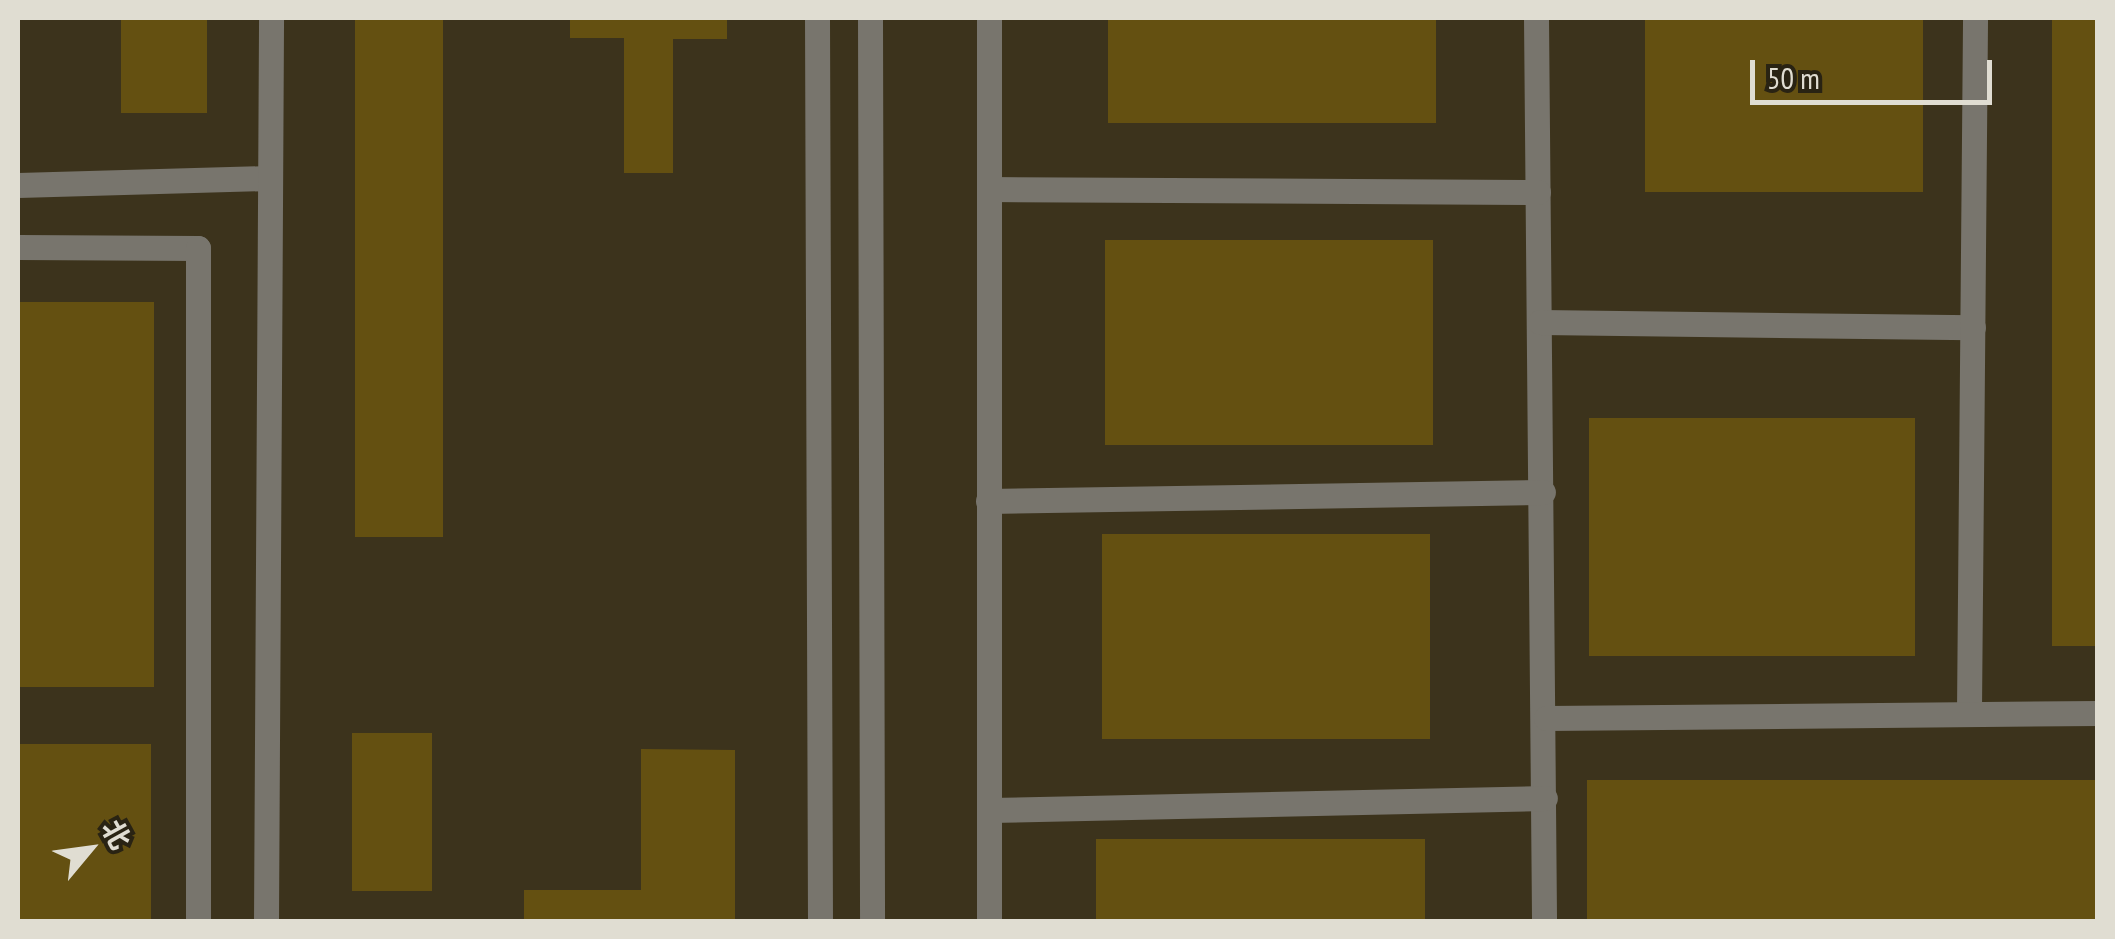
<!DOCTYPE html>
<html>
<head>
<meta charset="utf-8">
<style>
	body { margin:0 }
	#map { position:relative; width:2115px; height:939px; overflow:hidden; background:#332c1c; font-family:"PT Sans Narrow","Noto Sans SC",sans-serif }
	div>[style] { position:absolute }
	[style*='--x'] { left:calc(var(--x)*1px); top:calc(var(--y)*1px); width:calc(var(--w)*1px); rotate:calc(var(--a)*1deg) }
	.built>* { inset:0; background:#3c331c; transform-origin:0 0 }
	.building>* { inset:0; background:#645011; transform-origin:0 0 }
	.minor>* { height:25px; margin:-12.5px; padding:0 12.5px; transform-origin:12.5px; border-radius:12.5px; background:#78756d }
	span { translate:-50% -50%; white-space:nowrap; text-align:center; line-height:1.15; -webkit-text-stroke:8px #292313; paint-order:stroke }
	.frame { position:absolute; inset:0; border:20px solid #e0ddd2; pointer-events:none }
	.north { position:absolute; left:40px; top:799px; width:100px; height:100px; -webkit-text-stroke:8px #292313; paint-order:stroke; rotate:61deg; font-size:28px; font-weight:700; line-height:40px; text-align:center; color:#e0ddd2 }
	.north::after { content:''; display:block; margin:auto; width:35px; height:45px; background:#e0ddd2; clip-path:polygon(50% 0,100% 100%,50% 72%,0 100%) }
	.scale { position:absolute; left:1750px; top:60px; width:242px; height:45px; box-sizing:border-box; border:5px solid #e0ddd2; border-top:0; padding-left:12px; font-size:30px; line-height:35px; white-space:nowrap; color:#e0ddd2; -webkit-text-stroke:8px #292313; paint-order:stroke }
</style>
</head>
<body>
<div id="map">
	<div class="built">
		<i style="left:18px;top:18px;width:2079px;height:903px"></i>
	</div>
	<div class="building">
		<i style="left:121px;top:18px;width:86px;height:95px"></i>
		<i style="left:355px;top:18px;width:88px;height:519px"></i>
		<i style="clip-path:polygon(570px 18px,727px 18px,727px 39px,673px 39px,673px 173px,624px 173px,624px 38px,570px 38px)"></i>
		<i style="left:1108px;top:18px;width:328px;height:105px"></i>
		<i style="left:1645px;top:18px;width:278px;height:174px"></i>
		<i style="left:2052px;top:18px;width:46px;height:628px"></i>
		<i style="left:1105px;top:240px;width:328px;height:205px"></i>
		<i style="left:18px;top:302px;width:136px;height:385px"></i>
		<i style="left:1589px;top:418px;width:326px;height:238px"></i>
		<i style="left:1102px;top:534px;width:328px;height:205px"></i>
		<i style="left:352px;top:733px;width:80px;height:158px"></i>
		<i style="left:18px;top:744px;width:133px;height:178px"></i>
		<i style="clip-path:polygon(641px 749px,735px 750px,735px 922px,524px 922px,524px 890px,641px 890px)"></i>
		<i style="left:1587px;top:780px;width:511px;height:142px"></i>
		<i style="left:1096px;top:839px;width:329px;height:83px"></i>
	</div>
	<div class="minor">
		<i style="--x:817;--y:18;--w:904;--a:89.81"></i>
		<i style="--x:870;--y:18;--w:904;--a:89.87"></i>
		<i style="--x:1536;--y:18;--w:904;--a:89.49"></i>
		<i style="--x:18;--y:185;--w:251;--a:-1.6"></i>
		<i style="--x:989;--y:189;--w:549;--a:0.31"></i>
		<i style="--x:18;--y:247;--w:180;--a:0.3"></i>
		<i style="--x:198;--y:248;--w:674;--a:90"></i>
		<i style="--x:1540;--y:322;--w:433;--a:0.7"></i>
		<i style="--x:988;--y:501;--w:555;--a:-0.93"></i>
		<i style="--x:1969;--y:710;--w:692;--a:-89.5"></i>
		<i style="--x:1546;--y:718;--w:552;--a:-0.52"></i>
		<i style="--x:989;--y:810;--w:556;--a:-1.24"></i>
		<i style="--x:266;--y:922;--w:904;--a:-89.68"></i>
		<i style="--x:989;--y:922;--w:904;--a:-90"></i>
	</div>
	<div class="frame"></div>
	<div class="north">北</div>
	<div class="scale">50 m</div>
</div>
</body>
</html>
